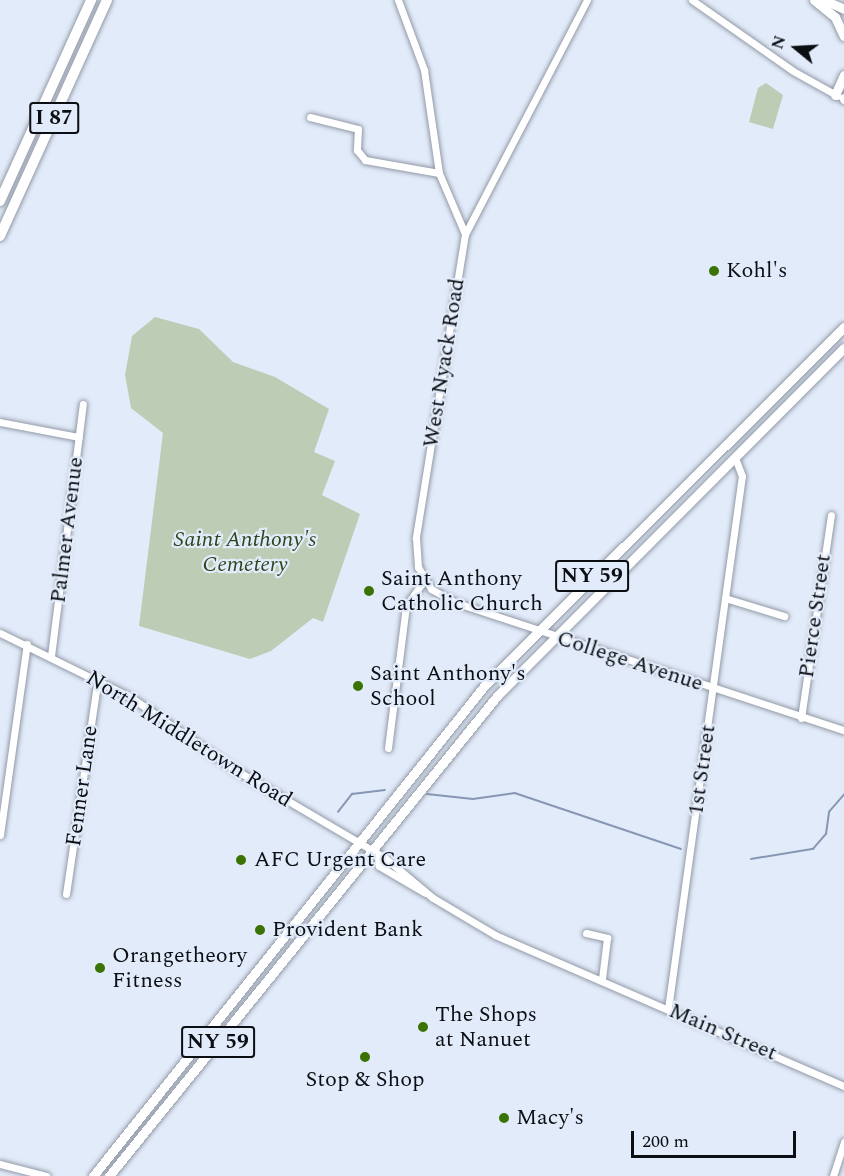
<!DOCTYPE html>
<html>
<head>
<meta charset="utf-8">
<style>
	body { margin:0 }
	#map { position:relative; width:844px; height:1176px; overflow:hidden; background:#e2ebf9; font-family:Spectral,serif }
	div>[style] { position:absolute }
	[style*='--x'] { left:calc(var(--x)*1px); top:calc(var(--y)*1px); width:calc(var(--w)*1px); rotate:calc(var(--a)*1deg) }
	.green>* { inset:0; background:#bcccb5 }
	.stream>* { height:1.5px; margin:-0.75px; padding:0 0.75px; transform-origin:0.75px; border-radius:0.75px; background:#8797b3 }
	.roads { filter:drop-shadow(0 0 2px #929aa7) drop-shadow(0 0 2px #929aa7) }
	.minor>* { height:7px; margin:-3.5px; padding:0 3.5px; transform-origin:3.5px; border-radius:3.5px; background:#fff }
	.major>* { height:9px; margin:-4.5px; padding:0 4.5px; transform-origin:4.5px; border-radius:4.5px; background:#fff }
	.highway>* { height:10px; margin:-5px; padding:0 5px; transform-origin:5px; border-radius:5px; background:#fff }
	.dots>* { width:16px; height:16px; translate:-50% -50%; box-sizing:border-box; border:3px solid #e2ebf9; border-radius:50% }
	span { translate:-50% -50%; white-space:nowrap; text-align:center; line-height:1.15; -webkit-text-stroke:4.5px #e2ebf9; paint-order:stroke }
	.shield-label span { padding:2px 4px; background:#e2ebf9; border:2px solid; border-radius:4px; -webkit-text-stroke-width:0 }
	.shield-label { font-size:21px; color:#0b0e13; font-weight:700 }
	.poi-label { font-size:22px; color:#0b0e13 }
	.left { translate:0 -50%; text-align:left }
	.street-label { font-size:22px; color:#0b0e13 }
	.park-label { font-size:22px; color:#2c471c; font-style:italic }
	.north { position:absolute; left:766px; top:18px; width:60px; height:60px; -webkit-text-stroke:4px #e2ebf9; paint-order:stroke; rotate:288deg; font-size:16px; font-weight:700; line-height:24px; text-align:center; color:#0b0e13 }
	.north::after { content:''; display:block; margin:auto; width:21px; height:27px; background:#0b0e13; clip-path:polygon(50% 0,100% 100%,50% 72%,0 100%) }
	.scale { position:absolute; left:631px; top:1131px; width:165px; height:27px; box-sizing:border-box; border:3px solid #0b0e13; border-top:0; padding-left:8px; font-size:18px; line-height:21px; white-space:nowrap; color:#0b0e13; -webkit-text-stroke:4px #e2ebf9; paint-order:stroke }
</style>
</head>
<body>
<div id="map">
	<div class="green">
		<i style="clip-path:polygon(766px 83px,783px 95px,773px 129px,749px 122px,758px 88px)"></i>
		<i style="clip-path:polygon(155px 317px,199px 329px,233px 362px,275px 377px,329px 409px,314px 452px,335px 461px,322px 495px,360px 514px,323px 622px,313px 618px,271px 651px,250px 659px,139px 626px,163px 433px,131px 408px,125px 375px,132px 336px)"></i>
	</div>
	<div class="stream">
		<i style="--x:427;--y:794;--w:46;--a:6.2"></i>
		<i style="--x:473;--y:799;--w:42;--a:-8.1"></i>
		<i style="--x:515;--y:793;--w:175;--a:18.6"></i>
		<i style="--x:338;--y:812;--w:23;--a:-52"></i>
		<i style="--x:352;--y:794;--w:33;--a:-7"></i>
		<i style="--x:751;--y:859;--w:63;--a:-9.2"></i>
		<i style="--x:813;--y:849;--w:20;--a:-49"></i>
		<i style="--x:826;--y:834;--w:22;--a:-82"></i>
		<i style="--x:829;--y:812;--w:23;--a:-49"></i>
	</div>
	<div class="roads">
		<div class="minor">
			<i style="--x:398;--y:0;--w:75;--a:69.6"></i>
			<i style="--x:424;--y:70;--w:104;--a:81.7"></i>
			<i style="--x:439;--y:173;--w:66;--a:66.9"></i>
			<i style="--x:587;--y:0;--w:264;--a:117.5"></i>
			<i style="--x:465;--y:234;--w:308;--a:99.2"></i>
			<i style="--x:416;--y:538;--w:29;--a:86"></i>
			<i style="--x:418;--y:567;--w:26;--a:59"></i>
			<i style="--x:431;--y:589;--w:26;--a:29"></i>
			<i style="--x:454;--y:602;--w:410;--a:18.2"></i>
			<i style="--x:692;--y:0;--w:123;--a:35.1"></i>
			<i style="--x:793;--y:71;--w:51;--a:29.1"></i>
			<i style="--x:310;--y:117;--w:49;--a:14"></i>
			<i style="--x:358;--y:129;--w:21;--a:93"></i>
			<i style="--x:357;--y:150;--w:13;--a:51"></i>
			<i style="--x:365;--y:160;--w:75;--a:10"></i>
			<i style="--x:0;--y:422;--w:80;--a:10.8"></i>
			<i style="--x:725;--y:598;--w:62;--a:17"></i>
			<i style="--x:0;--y:633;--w:147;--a:26.2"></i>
			<i style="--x:132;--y:698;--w:124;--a:34.8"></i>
			<i style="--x:234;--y:769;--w:175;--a:30.5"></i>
			<i style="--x:385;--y:858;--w:62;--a:39.8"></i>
			<i style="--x:433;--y:898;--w:72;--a:30.8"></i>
			<i style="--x:495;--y:935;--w:380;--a:23.4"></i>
			<i style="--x:51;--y:656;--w:254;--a:-82.8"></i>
			<i style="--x:801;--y:718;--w:205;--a:-81.6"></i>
			<i style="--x:388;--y:748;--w:143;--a:-82.8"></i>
			<i style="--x:406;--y:606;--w:32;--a:-55"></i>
			<i style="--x:0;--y:835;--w:193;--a:-82"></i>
			<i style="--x:378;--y:858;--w:8;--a:83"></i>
			<i style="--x:379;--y:866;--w:53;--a:30.4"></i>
			<i style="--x:66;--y:894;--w:218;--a:-81.6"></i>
			<i style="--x:586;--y:933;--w:22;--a:13"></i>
			<i style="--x:607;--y:938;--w:41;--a:97"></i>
			<i style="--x:668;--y:1009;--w:538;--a:-82.1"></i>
			<i style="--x:742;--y:476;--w:17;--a:-111"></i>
			<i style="--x:0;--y:1164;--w:48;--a:14.6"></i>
			<i style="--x:833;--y:1176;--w:36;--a:-72"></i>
		</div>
		<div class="major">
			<i style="--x:814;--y:0;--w:27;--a:39"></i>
			<i style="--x:835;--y:17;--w:21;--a:65"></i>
			<i style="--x:824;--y:0;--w:22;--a:24"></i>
			<i style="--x:835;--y:95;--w:22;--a:-66"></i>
			<i style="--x:844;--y:99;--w:1;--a:-90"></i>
			<i style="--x:93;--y:1176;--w:628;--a:-51.4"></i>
			<i style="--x:485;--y:685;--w:507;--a:-44.92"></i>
			<i style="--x:109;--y:1176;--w:617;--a:-51.05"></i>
			<i style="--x:497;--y:696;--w:491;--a:-45.1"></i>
		</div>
		<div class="highway">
			<i style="--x:0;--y:201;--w:221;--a:-65.6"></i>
			<i style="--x:0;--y:236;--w:259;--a:-65.6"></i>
		</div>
	</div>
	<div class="dots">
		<i style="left:714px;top:271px;background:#3a7304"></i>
		<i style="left:369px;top:591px;background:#3a7304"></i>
		<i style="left:358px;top:686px;background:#3a7304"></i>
		<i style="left:241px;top:860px;background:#3a7304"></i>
		<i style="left:260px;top:930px;background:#3a7304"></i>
		<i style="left:100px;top:968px;background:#3a7304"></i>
		<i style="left:423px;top:1027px;background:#3a7304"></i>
		<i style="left:365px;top:1057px;background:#3a7304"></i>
		<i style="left:504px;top:1118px;background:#3a7304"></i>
	</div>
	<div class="shield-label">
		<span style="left:54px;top:118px">I 87</span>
		<span style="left:592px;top:576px">NY 59</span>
		<span style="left:218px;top:1042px">NY 59</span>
	</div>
	<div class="poi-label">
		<span class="left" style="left:726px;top:271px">Kohl's</span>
		<span class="left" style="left:381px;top:591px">Saint Anthony<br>Catholic Church</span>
		<span class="left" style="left:370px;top:686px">Saint Anthony's<br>School</span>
		<span class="left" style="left:254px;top:860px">AFC Urgent Care</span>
		<span class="left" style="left:272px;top:930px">Provident Bank</span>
		<span class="left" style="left:112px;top:968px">Orangetheory<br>Fitness</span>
		<span class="left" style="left:435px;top:1027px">The Shops<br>at Nanuet</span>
		<span style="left:365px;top:1080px">Stop &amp; Shop</span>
		<span class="left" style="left:516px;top:1118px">Macy's</span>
	</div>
	<div class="street-label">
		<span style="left:444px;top:363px;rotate:-81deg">West Nyack Road</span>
		<span style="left:67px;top:530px;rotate:-83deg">Palmer Avenue</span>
		<span style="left:815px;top:616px;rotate:-82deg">Pierce Street</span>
		<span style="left:630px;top:661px;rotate:18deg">College Avenue</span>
		<span style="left:189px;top:739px;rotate:32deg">North Middletown Road</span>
		<span style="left:702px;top:770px;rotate:-82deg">1st Street</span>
		<span style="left:82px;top:786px;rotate:-82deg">Fenner Lane</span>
		<span style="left:723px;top:1032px;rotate:23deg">Main Street</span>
	</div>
	<div class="park-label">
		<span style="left:245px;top:552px">Saint Anthony's<br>Cemetery</span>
	</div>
	<div class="north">N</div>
	<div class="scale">200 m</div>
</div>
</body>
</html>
